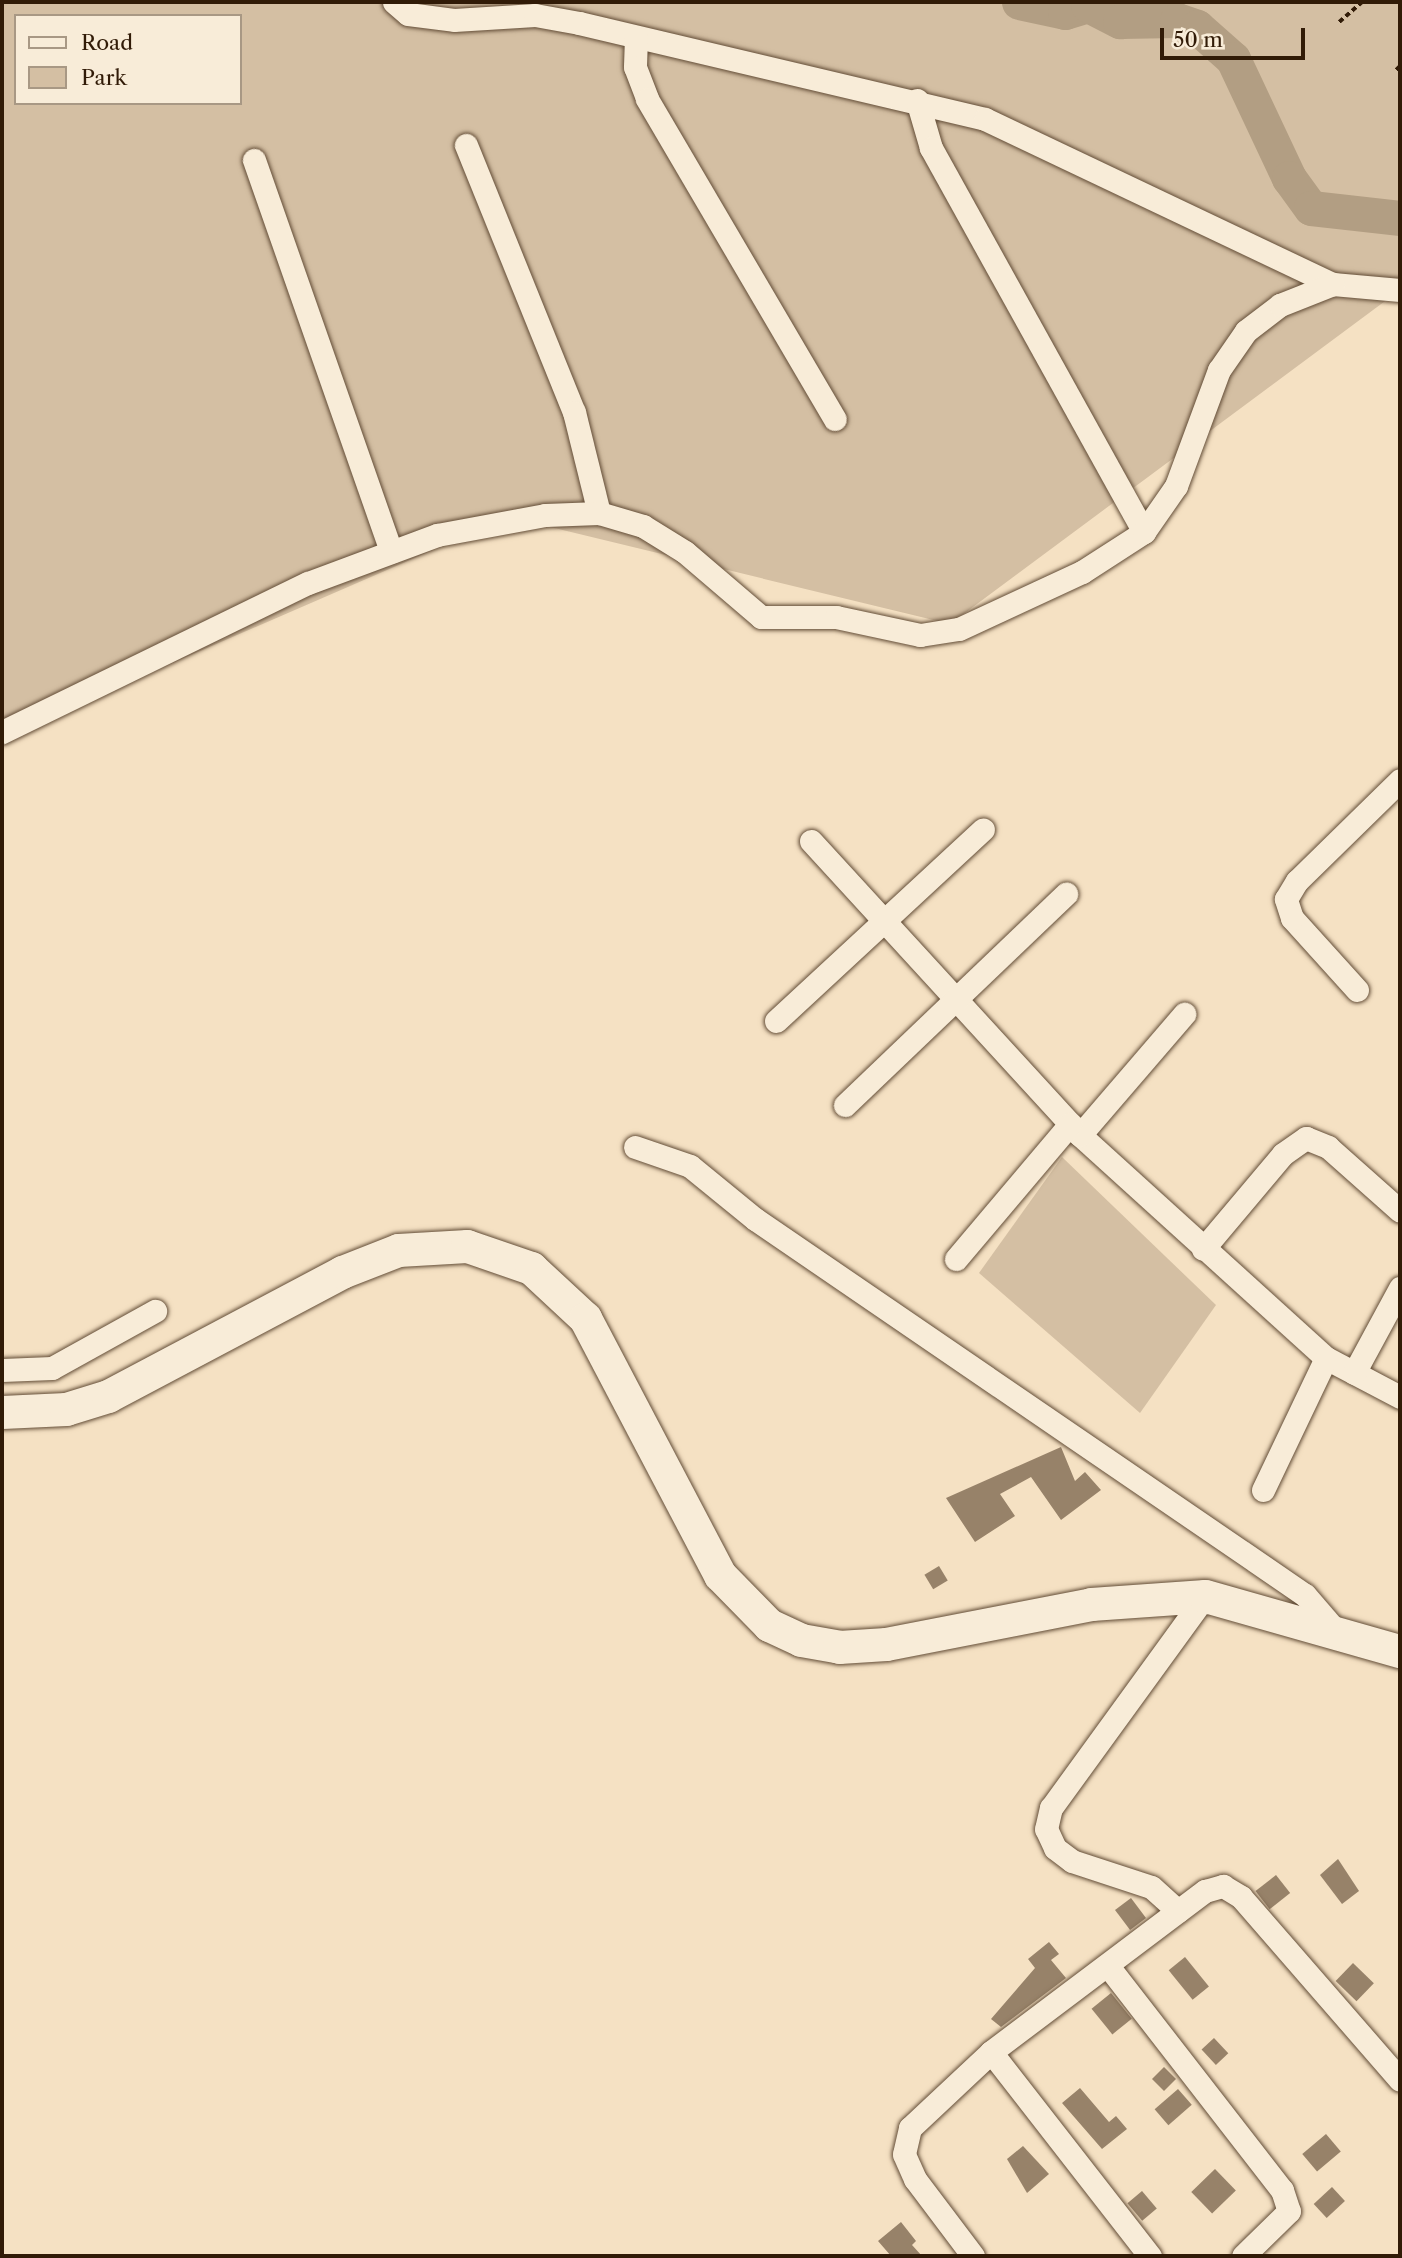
<!DOCTYPE html>
<html>
<head>
<meta charset="utf-8">
<style>
	body { margin:0 }
	#map { position:relative; width:1402px; height:2258px; overflow:hidden; background:#f5e1c3; font-family:"Libre Caslon Text",serif }
	div>[style] { position:absolute }
	[style*='--x'] { left:calc(var(--x)*1px); top:calc(var(--y)*1px); width:calc(var(--w)*1px); rotate:calc(var(--a)*1deg) }
	.green>* { inset:0; background:#d4bfa3 }
	.river>* { height:35px; margin:-17.5px; padding:0 17.5px; transform-origin:17.5px; border-radius:17.5px; background:#b29e83 }
	.building>* { inset:0; background:#978269; transform-origin:0 0 }
	.path>* { height:3.5px; margin-top:-1.75px; transform-origin:0; background:repeating-linear-gradient(90deg,#311b07 0 5px,transparent 0 8.5px) }
	.roads { filter:drop-shadow(0 0 2px #624c36) drop-shadow(0 0 2px #624c36) }
	.street>* { height:23px; margin:-11.5px; padding:0 11.5px; transform-origin:11.5px; border-radius:11.5px; background:#f8ecd8 }
	.secondary>* { height:33px; margin:-16.5px; padding:0 16.5px; transform-origin:16.5px; border-radius:16.5px; background:#f8ecd8 }
	span { translate:-50% -50%; white-space:nowrap; text-align:center; line-height:1.15; -webkit-text-stroke:7px #f8ecd8; paint-order:stroke }
	.frame { position:absolute; inset:0; border:4px solid #311b07; pointer-events:none }
	.legend { position:absolute; left:14px; top:14px; width:228px; height:91px; box-sizing:border-box; background:#f8ecd8; border:2px solid #a89884; margin:0; padding:9px 12px; list-style:none; font-size:21px; color:#311b07 }
	.legend li { display:flex; align-items:center; gap:14px; height:35px }
	.legend b { width:35px; border:2px solid #a89884 }
	.scale { position:absolute; left:1160px; top:28px; width:145px; height:32px; box-sizing:border-box; border:4px solid #311b07; border-top:0; padding-left:9px; font-size:21px; line-height:24px; white-space:nowrap; color:#311b07; -webkit-text-stroke:5px #f8ecd8; paint-order:stroke }
</style>
</head>
<body>
<div id="map">
	<div class="green">
		<i style="clip-path:polygon(evenodd,2px 2px,1400px 2px,1400px 290px,950px 624px,509px 517px,2px 737px,2px 2px,16px 16px,240px 16px,240px 103px,16px 103px,16px 16px)"></i>
		<i style="clip-path:polygon(1062px 1157px,1216px 1305px,1140px 1413px,979px 1273px)"></i>
	</div>
	<div class="river">
		<i style="--x:1019;--y:2;--w:47;--a:12.3"></i>
		<i style="--x:1065;--y:12;--w:24;--a:-17"></i>
		<i style="--x:1088;--y:5;--w:36;--a:27"></i>
		<i style="--x:1120;--y:21;--w:57;--a:-1"></i>
		<i style="--x:1177;--y:20;--w:21;--a:19"></i>
		<i style="--x:1197;--y:27;--w:48;--a:41.6"></i>
		<i style="--x:1233;--y:59;--w:132;--a:64.8"></i>
		<i style="--x:1289;--y:178;--w:37;--a:54"></i>
		<i style="--x:1311;--y:208;--w:90;--a:6.4"></i>
	</div>
	<div class="building">
		<i style="clip-path:polygon(1061px 1447px,1075px 1481px,1085px 1472px,1101px 1490px,1061px 1520px,1031px 1477px,1000px 1494px,1015px 1516px,975px 1542px,946px 1498px)"></i>
		<i style="left:939px;top:1566px;width:17px;height:17px;rotate:59deg"></i>
		<i style="clip-path:polygon(1338px 1859px,1359px 1891px,1342px 1904px,1320px 1875px)"></i>
		<i style="left:1276px;top:1875px;width:23px;height:26px;rotate:52deg"></i>
		<i style="left:1131px;top:1898px;width:25px;height:20px;rotate:53deg"></i>
		<i style="clip-path:polygon(1049px 1942px,1059px 1954px,1051px 1960px,1066px 1978px,1001px 2027px,991px 2019px,1035px 1968px,1028px 1959px)"></i>
		<i style="left:1185px;top:1957px;width:38px;height:21px;rotate:51deg"></i>
		<i style="left:1353px;top:1963px;width:29px;height:25px;rotate:44deg"></i>
		<i style="left:1111px;top:1993px;width:33px;height:25px;rotate:51deg"></i>
		<i style="left:1214px;top:2038px;width:21px;height:17px;rotate:47deg"></i>
		<i style="left:1164px;top:2067px;width:17px;height:17px;rotate:45deg"></i>
		<i style="clip-path:polygon(1080px 2088px,1109px 2122px,1116px 2116px,1127px 2129px,1102px 2149px,1062px 2103px)"></i>
		<i style="left:1178px;top:2089px;width:21px;height:31px;rotate:49deg"></i>
		<i style="left:1326px;top:2134px;width:23px;height:31px;rotate:50deg"></i>
		<i style="clip-path:polygon(1023px 2146px,1049px 2174px,1027px 2193px,1007px 2159px)"></i>
		<i style="left:1215px;top:2169px;width:30px;height:33px;rotate:46deg"></i>
		<i style="left:1332px;top:2187px;width:19px;height:25px;rotate:47deg"></i>
		<i style="left:1142px;top:2191px;width:23px;height:19px;rotate:50deg"></i>
		<i style="clip-path:polygon(901px 2222px,916px 2241px,912px 2245px,922px 2256px,891px 2256px,878px 2241px)"></i>
	</div>
	<div class="path">
		<i style="--x:1339;--y:22;--w:30;--a:-41"></i>
		<i style="--x:1396;--y:70;--w:6;--a:-45"></i>
	</div>
	<div class="roads">
		<div class="street">
			<i style="--x:394;--y:2;--w:18;--a:41"></i>
			<i style="--x:408;--y:14;--w:46;--a:7.4"></i>
			<i style="--x:454;--y:20;--w:81;--a:-3.5"></i>
			<i style="--x:535;--y:15;--w:45;--a:10.3"></i>
			<i style="--x:579;--y:23;--w:417;--a:13.3"></i>
			<i style="--x:985;--y:119;--w:385;--a:25.4"></i>
			<i style="--x:1333;--y:284;--w:67;--a:5.1"></i>
			<i style="--x:636;--y:37;--w:30;--a:92"></i>
			<i style="--x:635;--y:67;--w:34;--a:69"></i>
			<i style="--x:647;--y:99;--w:371;--a:59.6"></i>
			<i style="--x:917;--y:100;--w:50;--a:73.7"></i>
			<i style="--x:931;--y:148;--w:439;--a:61"></i>
			<i style="--x:466;--y:145;--w:288;--a:68"></i>
			<i style="--x:574;--y:412;--w:104;--a:76.1"></i>
			<i style="--x:254;--y:160;--w:415;--a:70.7"></i>
			<i style="--x:2;--y:732;--w:340;--a:-26"></i>
			<i style="--x:308;--y:583;--w:138;--a:-20.4"></i>
			<i style="--x:437;--y:535;--w:110;--a:-10.5"></i>
			<i style="--x:545;--y:515;--w:54;--a:-2.1"></i>
			<i style="--x:599;--y:513;--w:46;--a:16.5"></i>
			<i style="--x:643;--y:526;--w:49;--a:31.8"></i>
			<i style="--x:685;--y:552;--w:100;--a:40.5"></i>
			<i style="--x:761;--y:617;--w:75;--a:0"></i>
			<i style="--x:836;--y:617;--w:86;--a:12.1"></i>
			<i style="--x:920;--y:635;--w:39;--a:-9"></i>
			<i style="--x:959;--y:629;--w:136;--a:-24.9"></i>
			<i style="--x:1082;--y:572;--w:74;--a:-32.8"></i>
			<i style="--x:1144;--y:532;--w:56;--a:-55.2"></i>
			<i style="--x:1176;--y:486;--w:124;--a:-69.7"></i>
			<i style="--x:1219;--y:370;--w:47;--a:-55.3"></i>
			<i style="--x:1246;--y:331;--w:43;--a:-37.4"></i>
			<i style="--x:1280;--y:305;--w:57;--a:-21.6"></i>
			<i style="--x:811;--y:841;--w:398;--a:47.5"></i>
			<i style="--x:1080;--y:1135;--w:332;--a:42.2"></i>
			<i style="--x:1326;--y:1358;--w:84;--a:27.8"></i>
			<i style="--x:1357;--y:990;--w:97;--a:-132.1"></i>
			<i style="--x:1292;--y:918;--w:20;--a:-108"></i>
			<i style="--x:1286;--y:899;--w:21;--a:-59"></i>
			<i style="--x:1297;--y:881;--w:144;--a:-44.4"></i>
			<i style="--x:776;--y:1021;--w:282;--a:-42.8"></i>
			<i style="--x:845;--y:1105;--w:306;--a:-43.7"></i>
			<i style="--x:1080;--y:1135;--w:160;--a:-49.3"></i>
			<i style="--x:635;--y:1147;--w:58;--a:19.1"></i>
			<i style="--x:690;--y:1166;--w:84;--a:39.2"></i>
			<i style="--x:755;--y:1219;--w:666;--a:34.36"></i>
			<i style="--x:1305;--y:1595;--w:48;--a:49.3"></i>
			<i style="--x:1203;--y:1249;--w:124;--a:-49.9"></i>
			<i style="--x:1283;--y:1154;--w:28;--a:-35"></i>
			<i style="--x:1306;--y:1138;--w:24;--a:22"></i>
			<i style="--x:1328;--y:1147;--w:96;--a:41.6"></i>
			<i style="--x:956;--y:1259;--w:177;--a:-49.8"></i>
			<i style="--x:2;--y:1370;--w:50;--a:-2.3"></i>
			<i style="--x:52;--y:1368;--w:118;--a:-29"></i>
			<i style="--x:1354;--y:1373;--w:97;--a:-61.6"></i>
			<i style="--x:1263;--y:1490;--w:146;--a:-64.5"></i>
			<i style="--x:1178;--y:1911;--w:36;--a:-138"></i>
			<i style="--x:1151;--y:1887;--w:83;--a:-161.8"></i>
			<i style="--x:1072;--y:1861;--w:21;--a:-143"></i>
			<i style="--x:1055;--y:1848;--w:21;--a:-115"></i>
			<i style="--x:1046;--y:1829;--w:22;--a:-77"></i>
			<i style="--x:1051;--y:1808;--w:262;--a:-54"></i>
			<i style="--x:1108;--y:1966;--w:284;--a:52.2"></i>
			<i style="--x:1282;--y:2190;--w:22;--a:72"></i>
			<i style="--x:1289;--y:2211;--w:64;--a:135.6"></i>
			<i style="--x:991;--y:2052;--w:259;--a:52.1"></i>
			<i style="--x:973;--y:2256;--w:96;--a:-127"></i>
			<i style="--x:915;--y:2179;--w:27;--a:-114"></i>
			<i style="--x:904;--y:2154;--w:27;--a:-77"></i>
			<i style="--x:910;--y:2128;--w:111;--a:-43.2"></i>
			<i style="--x:991;--y:2052;--w:268;--a:-37"></i>
			<i style="--x:1205;--y:1891;--w:19;--a:-16"></i>
			<i style="--x:1223;--y:1886;--w:21;--a:31"></i>
			<i style="--x:1241;--y:1897;--w:242;--a:49"></i>
		</div>
		<div class="secondary">
			<i style="--x:2;--y:1412;--w:64;--a:-2.7"></i>
			<i style="--x:66;--y:1409;--w:44;--a:-17.2"></i>
			<i style="--x:108;--y:1396;--w:265;--a:-27.9"></i>
			<i style="--x:342;--y:1272;--w:60;--a:-21.4"></i>
			<i style="--x:398;--y:1250;--w:69;--a:-3.3"></i>
			<i style="--x:467;--y:1246;--w:68;--a:19"></i>
			<i style="--x:531;--y:1268;--w:74;--a:42.8"></i>
			<i style="--x:585;--y:1318;--w:290;--a:62.3"></i>
			<i style="--x:720;--y:1575;--w:70;--a:45.6"></i>
			<i style="--x:769;--y:1625;--w:35;--a:25"></i>
			<i style="--x:801;--y:1640;--w:39;--a:10"></i>
			<i style="--x:839;--y:1647;--w:47;--a:-3.7"></i>
			<i style="--x:886;--y:1644;--w:209;--a:-11"></i>
			<i style="--x:1091;--y:1604;--w:114;--a:-4"></i>
			<i style="--x:1205;--y:1596;--w:203;--a:15.8"></i>
		</div>
	</div>
	<div class="frame"></div>
	<ul class="legend">
	<li><b style="height:9px;background:#f8ecd8"></b>Road</li>
	<li><b style="height:19px;background:#d4bfa3"></b>Park</li>
	</ul>
	<div class="scale">50 m</div>
</div>
</body>
</html>
